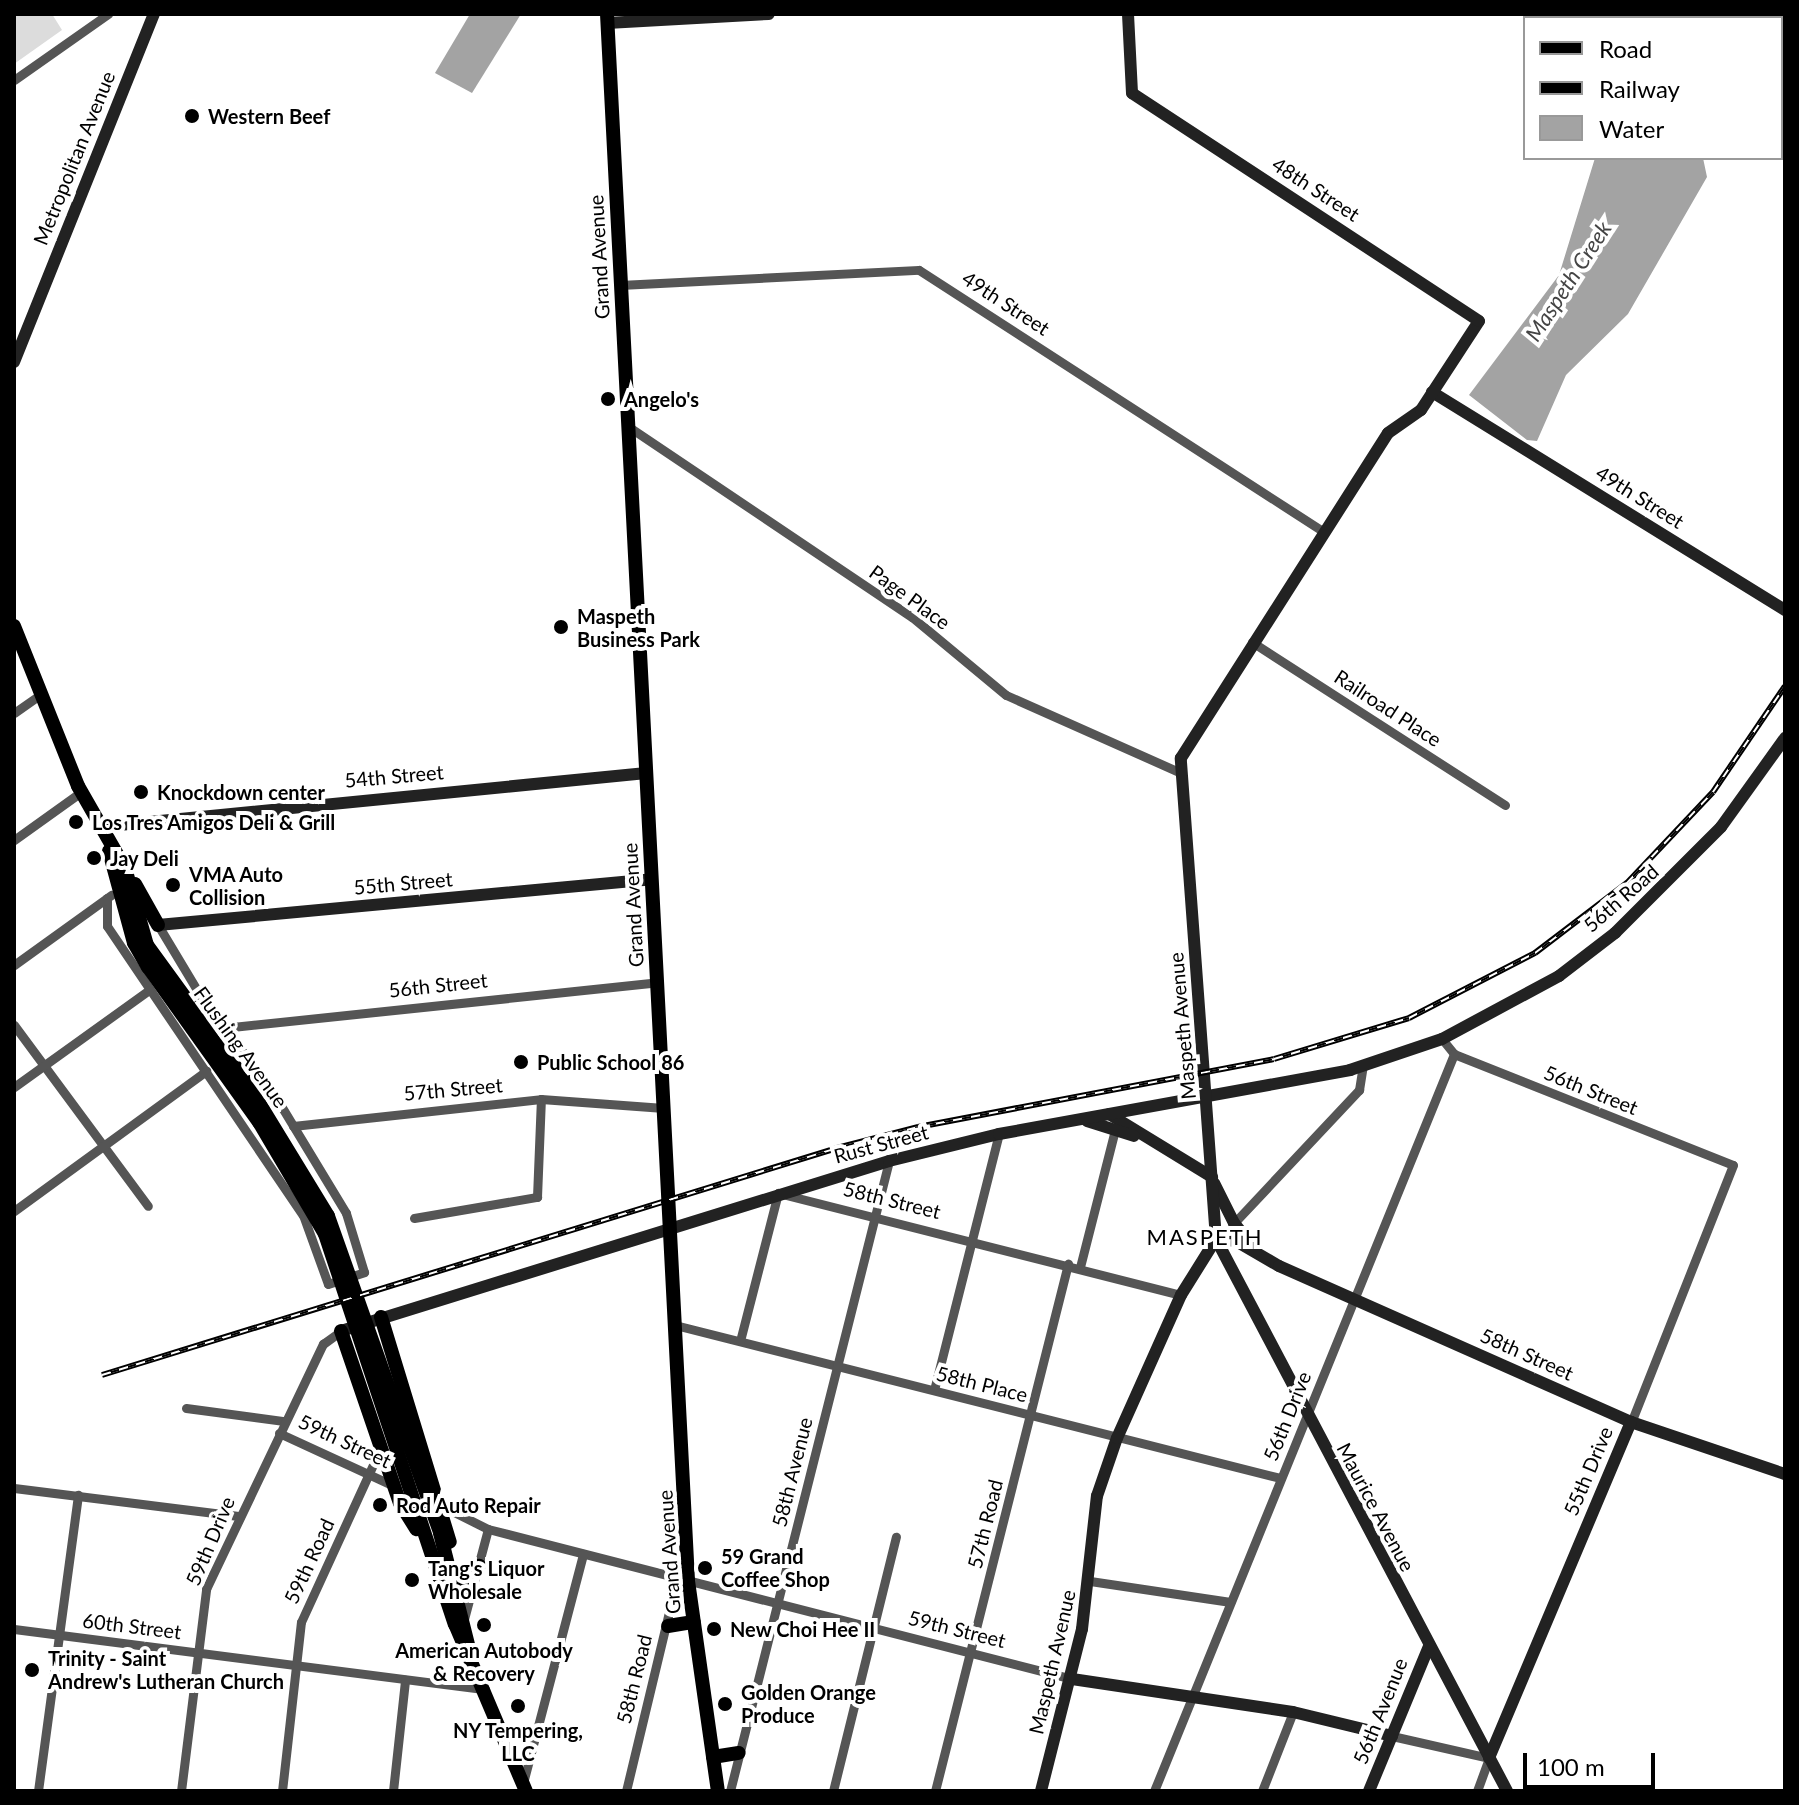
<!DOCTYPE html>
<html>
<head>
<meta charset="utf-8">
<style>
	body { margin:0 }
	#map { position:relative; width:1799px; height:1805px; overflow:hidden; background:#fff; font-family:Lato,sans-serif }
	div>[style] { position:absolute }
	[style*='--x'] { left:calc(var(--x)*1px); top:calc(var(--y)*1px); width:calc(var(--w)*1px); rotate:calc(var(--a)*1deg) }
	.green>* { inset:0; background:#dcdcdc }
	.water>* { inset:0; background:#a3a3a3 }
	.street>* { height:9px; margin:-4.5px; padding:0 4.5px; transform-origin:4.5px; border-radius:4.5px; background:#555 }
	.secondary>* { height:12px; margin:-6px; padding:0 6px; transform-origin:6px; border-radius:6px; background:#222 }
	.primary>* { height:14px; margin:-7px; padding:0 7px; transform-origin:7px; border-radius:7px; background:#000 }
	.rail>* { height:6px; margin-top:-3px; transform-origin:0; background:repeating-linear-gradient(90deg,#fff 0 9px,#000 0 18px); box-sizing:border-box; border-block:2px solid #000 }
	.dots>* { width:22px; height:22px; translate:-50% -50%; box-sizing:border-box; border:4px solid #fff; border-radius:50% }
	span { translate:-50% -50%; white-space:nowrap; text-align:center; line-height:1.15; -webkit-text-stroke:8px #fff; paint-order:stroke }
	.poi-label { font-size:20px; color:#000; font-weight:700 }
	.left { translate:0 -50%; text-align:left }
	.street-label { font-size:20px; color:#000 }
	.water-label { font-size:22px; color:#444; font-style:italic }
	.neighbourhood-label { font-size:22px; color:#000; letter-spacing:2px }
	.frame { position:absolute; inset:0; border:16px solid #000; pointer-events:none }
	.legend { position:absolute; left:1523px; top:16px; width:260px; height:144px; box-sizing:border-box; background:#fff; border:2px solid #999; margin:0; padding:10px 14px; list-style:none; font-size:24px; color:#000 }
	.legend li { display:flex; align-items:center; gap:16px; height:40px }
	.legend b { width:40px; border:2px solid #999 }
	.scale { position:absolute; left:1523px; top:1753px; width:132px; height:36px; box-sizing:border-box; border:4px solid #000; border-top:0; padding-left:10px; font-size:24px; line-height:28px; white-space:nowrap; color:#000; -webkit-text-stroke:6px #fff; paint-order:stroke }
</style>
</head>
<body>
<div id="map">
	<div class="green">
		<i style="clip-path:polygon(14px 14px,52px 14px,62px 30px,14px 64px)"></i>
	</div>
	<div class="water">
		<i style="clip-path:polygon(470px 14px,521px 14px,472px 93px,435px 73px)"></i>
		<i style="clip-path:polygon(1639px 14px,1772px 14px,1638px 18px)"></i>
		<i style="clip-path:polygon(1595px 158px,1703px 158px,1707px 177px,1628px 314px,1566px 375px,1537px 441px,1527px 440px,1469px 395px,1559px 275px)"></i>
	</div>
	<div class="street">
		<i style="--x:14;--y:80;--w:115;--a:-35.1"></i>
		<i style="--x:620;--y:285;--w:299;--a:-2.9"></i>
		<i style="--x:919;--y:270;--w:481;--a:32.9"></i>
		<i style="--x:629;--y:427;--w:341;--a:33.9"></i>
		<i style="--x:912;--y:617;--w:122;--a:39.7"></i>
		<i style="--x:1006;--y:695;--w:192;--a:24"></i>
		<i style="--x:1252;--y:642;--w:301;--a:32.8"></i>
		<i style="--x:14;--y:713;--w:32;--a:-35"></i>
		<i style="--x:14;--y:840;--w:82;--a:-35.6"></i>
		<i style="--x:107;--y:898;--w:28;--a:90"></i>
		<i style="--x:107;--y:926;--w:349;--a:55.9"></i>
		<i style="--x:303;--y:1215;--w:73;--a:70.1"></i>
		<i style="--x:328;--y:1284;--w:38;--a:-18"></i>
		<i style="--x:364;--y:1272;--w:62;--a:-107"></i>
		<i style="--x:346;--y:1213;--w:149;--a:-121.2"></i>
		<i style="--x:269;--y:1086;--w:108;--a:-127.5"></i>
		<i style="--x:203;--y:1000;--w:87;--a:-121"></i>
		<i style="--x:14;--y:965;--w:120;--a:-35.8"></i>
		<i style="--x:14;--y:1025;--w:225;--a:53.5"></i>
		<i style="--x:223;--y:1028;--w:437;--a:-6"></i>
		<i style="--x:1442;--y:1039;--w:19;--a:51"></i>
		<i style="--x:1454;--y:1054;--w:300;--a:21.7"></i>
		<i style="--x:1733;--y:1165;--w:277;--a:111.6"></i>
		<i style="--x:14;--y:1087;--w:166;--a:-35.7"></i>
		<i style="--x:293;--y:1126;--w:249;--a:-6.2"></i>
		<i style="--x:541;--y:1099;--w:123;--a:4.2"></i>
		<i style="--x:14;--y:1211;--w:238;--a:-36.1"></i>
		<i style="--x:414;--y:1218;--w:125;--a:-9.7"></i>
		<i style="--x:537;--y:1197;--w:98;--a:-87.7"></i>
		<i style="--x:1234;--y:1223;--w:183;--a:-46.8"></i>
		<i style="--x:1359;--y:1090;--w:24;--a:-81"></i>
		<i style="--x:1080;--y:1267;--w:141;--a:-75.7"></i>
		<i style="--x:675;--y:1325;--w:624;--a:14.19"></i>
		<i style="--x:740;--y:1341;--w:153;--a:-75.6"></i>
		<i style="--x:778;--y:1193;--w:416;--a:14.2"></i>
		<i style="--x:934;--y:1390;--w:264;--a:-75.8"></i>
		<i style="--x:186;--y:1408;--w:99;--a:7.6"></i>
		<i style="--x:279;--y:1433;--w:127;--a:24.7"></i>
		<i style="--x:14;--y:1488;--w:228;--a:7.1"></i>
		<i style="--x:436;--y:1503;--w:58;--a:26.6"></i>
		<i style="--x:488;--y:1529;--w:603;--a:14.4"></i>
		<i style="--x:1090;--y:1581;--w:142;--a:8.5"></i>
		<i style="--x:464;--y:1619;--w:93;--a:-75.1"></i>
		<i style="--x:14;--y:1629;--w:475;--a:7.3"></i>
		<i style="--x:1392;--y:1736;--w:99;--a:12.8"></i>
		<i style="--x:1489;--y:1758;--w:35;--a:110"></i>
		<i style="--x:523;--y:1783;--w:237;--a:-75.3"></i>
		<i style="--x:38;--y:1791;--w:299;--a:-82.3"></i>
		<i style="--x:181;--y:1791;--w:204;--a:-82.9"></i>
		<i style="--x:206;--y:1589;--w:272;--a:-64.5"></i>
		<i style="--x:323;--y:1344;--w:22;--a:-36"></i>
		<i style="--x:282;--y:1791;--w:170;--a:-83.6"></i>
		<i style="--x:301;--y:1622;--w:192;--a:-65.4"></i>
		<i style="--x:393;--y:1791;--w:112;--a:-83.8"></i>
		<i style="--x:626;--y:1791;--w:184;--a:-76.5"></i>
		<i style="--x:669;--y:1612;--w:23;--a:-70"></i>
		<i style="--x:677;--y:1590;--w:14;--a:-39"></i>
		<i style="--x:730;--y:1791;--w:650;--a:-75.84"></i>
		<i style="--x:833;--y:1791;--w:262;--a:-76.1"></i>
		<i style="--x:935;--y:1791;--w:544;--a:-75.84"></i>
		<i style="--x:1154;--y:1791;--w:796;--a:-67.85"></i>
		<i style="--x:1262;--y:1791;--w:85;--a:-68.6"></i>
	</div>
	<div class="secondary">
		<i style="--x:607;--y:23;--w:162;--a:-3.2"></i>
		<i style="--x:14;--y:362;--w:375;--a:-68.1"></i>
		<i style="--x:1432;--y:392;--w:415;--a:31.7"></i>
		<i style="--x:99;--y:827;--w:550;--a:-5.64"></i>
		<i style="--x:158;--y:925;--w:496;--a:-5.3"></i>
		<i style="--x:1109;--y:1114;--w:121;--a:31.5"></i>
		<i style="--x:1087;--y:1121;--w:49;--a:17.7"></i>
		<i style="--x:1214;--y:1183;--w:45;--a:63.4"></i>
		<i style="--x:1234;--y:1223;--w:32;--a:51"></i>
		<i style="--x:1216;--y:1239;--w:624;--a:62.2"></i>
		<i style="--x:1216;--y:1239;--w:20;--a:6"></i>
		<i style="--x:1236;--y:1241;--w:50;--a:30.2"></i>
		<i style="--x:1279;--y:1266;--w:385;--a:23.9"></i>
		<i style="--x:1631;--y:1422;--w:163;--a:18.7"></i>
		<i style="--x:341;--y:1331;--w:574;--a:-17.23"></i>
		<i style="--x:889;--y:1161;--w:113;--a:-13.8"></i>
		<i style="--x:999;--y:1134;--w:357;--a:-10.3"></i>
		<i style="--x:1350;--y:1070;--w:97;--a:-18.6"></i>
		<i style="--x:1442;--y:1039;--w:133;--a:-28.3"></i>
		<i style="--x:1559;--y:976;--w:71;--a:-37.5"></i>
		<i style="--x:1615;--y:933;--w:150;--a:-45"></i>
		<i style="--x:1721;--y:827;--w:110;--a:-54.3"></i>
		<i style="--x:1072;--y:1679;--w:223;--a:8.5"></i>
		<i style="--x:1293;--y:1712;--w:102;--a:13.6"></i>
		<i style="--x:1489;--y:1758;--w:365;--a:-67.1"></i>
		<i style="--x:1041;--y:1791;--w:167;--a:-75.8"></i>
		<i style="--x:1082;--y:1629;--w:134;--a:-83.6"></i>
		<i style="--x:1097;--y:1496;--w:61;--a:-71"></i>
		<i style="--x:1117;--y:1438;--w:157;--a:-65.9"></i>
		<i style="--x:1181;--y:1295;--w:66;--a:-58"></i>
		<i style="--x:1216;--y:1239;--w:482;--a:-94.2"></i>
		<i style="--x:1181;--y:758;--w:385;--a:-57.5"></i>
		<i style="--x:1388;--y:433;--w:40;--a:-34.9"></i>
		<i style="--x:1421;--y:410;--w:106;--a:-56.9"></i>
		<i style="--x:1479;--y:321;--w:415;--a:-146.7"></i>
		<i style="--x:1132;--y:93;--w:79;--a:-92.9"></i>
		<i style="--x:1369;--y:1791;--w:157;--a:-67.5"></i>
	</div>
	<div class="primary">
		<i style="--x:607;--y:14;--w:1569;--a:87.04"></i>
		<i style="--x:688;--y:1581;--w:212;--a:81.9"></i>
		<i style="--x:14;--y:626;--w:172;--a:68.2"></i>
		<i style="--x:78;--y:786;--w:95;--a:60.2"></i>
		<i style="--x:125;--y:868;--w:80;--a:74.1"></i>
		<i style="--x:147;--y:945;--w:167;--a:54"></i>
		<i style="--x:245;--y:1080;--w:159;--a:58.6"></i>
		<i style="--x:328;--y:1216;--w:336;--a:70.5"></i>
		<i style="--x:440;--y:1533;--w:127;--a:75.9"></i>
		<i style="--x:109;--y:851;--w:95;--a:74.8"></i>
		<i style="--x:134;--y:943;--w:28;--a:60"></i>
		<i style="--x:148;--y:967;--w:191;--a:54.4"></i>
		<i style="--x:259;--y:1122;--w:130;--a:59.5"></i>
		<i style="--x:325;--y:1234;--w:411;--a:71.6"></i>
		<i style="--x:455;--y:1624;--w:181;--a:67"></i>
		<i style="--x:135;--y:884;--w:47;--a:60.7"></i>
		<i style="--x:381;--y:1317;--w:235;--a:73"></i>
		<i style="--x:341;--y:1331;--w:182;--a:71.1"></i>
		<i style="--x:400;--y:1503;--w:31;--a:58"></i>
		<i style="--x:449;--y:1583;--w:16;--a:-7"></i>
		<i style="--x:465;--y:1581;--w:21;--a:-47"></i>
		<i style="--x:668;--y:1626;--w:26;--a:-9"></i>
		<i style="--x:713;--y:1757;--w:26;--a:-9"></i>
	</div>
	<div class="rail">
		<i style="--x:102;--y:1375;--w:769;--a:-17.16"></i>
		<i style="--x:837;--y:1148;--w:84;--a:-14.5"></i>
		<i style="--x:918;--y:1127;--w:362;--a:-10.8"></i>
		<i style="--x:1274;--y:1059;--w:141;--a:-16.9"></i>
		<i style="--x:1409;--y:1018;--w:142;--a:-27.3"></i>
		<i style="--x:1535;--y:953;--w:116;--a:-37.3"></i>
		<i style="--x:1627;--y:883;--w:125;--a:-46.6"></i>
		<i style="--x:1713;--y:792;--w:128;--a:-55.8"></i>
	</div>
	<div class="dots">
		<i style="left:192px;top:116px;background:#000"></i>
		<i style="left:608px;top:399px;background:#000"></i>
		<i style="left:561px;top:627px;background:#000"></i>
		<i style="left:141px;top:792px;background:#000"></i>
		<i style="left:76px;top:822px;background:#000"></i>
		<i style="left:94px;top:858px;background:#000"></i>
		<i style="left:173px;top:885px;background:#000"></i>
		<i style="left:521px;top:1062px;background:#000"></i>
		<i style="left:380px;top:1505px;background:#000"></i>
		<i style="left:705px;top:1568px;background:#000"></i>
		<i style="left:412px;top:1580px;background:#000"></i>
		<i style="left:484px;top:1625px;background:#000"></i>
		<i style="left:714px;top:1629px;background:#000"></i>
		<i style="left:32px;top:1670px;background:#000"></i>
		<i style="left:725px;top:1704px;background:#000"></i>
		<i style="left:518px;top:1706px;background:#000"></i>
	</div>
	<div class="poi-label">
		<span class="left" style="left:208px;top:116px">Western Beef</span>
		<span class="left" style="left:624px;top:399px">Angelo's</span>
		<span class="left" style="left:577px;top:628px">Maspeth<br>Business Park</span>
		<span class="left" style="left:157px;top:792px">Knockdown center</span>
		<span class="left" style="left:92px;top:822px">Los Tres Amigos Deli &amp; Grill</span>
		<span class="left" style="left:110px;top:858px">Jay Deli</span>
		<span class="left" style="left:189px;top:886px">VMA Auto<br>Collision</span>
		<span class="left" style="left:537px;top:1062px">Public School 86</span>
		<span class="left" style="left:396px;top:1505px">Rod Auto Repair</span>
		<span class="left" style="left:721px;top:1568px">59 Grand<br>Coffee Shop</span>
		<span class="left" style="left:428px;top:1580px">Tang's Liquor<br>Wholesale</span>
		<span class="left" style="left:730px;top:1629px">New Choi Hee II</span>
		<span style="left:484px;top:1662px">American Autobody<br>&amp; Recovery</span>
		<span class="left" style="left:48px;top:1670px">Trinity - Saint<br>Andrew's Lutheran Church</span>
		<span class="left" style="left:741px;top:1704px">Golden Orange<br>Produce</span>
		<span style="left:518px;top:1742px">NY Tempering,<br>LLC</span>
	</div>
	<div class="street-label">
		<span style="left:74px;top:158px;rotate:-68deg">Metropolitan Avenue</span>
		<span style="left:1316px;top:189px;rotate:33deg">48th Street</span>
		<span style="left:599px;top:257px;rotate:-93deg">Grand Avenue</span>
		<span style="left:1006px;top:303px;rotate:33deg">49th Street</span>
		<span style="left:1640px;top:497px;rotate:32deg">49th Street</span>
		<span style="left:910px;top:597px;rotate:36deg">Page Place</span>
		<span style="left:1388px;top:708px;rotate:33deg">Railroad Place</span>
		<span style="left:394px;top:776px;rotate:-5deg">54th Street</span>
		<span style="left:403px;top:883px;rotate:-5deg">55th Street</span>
		<span style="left:1621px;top:898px;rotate:-41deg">56th Road</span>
		<span style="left:633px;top:905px;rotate:-93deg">Grand Avenue</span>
		<span style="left:438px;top:985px;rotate:-6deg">56th Street</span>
		<span style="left:1182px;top:1026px;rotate:-95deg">Maspeth Avenue</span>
		<span style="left:241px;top:1047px;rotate:54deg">Flushing Avenue</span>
		<span style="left:453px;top:1089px;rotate:-5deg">57th Street</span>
		<span style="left:1591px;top:1090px;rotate:22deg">56th Street</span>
		<span style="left:881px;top:1144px;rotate:-15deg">Rust Street</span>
		<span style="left:892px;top:1200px;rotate:14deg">58th Street</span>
		<span style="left:1527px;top:1354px;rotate:24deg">58th Street</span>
		<span style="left:982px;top:1384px;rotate:14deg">58th Place</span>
		<span style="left:1287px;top:1416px;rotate:-68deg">56th Drive</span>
		<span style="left:345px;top:1441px;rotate:25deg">59th Street</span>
		<span style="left:1588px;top:1471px;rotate:-67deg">55th Drive</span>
		<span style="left:792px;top:1472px;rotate:-76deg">58th Avenue</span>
		<span style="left:1376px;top:1507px;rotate:62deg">Maurice Avenue</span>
		<span style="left:985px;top:1524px;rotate:-76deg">57th Road</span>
		<span style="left:210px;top:1541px;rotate:-67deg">59th Drive</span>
		<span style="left:669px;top:1552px;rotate:-94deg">Grand Avenue</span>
		<span style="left:309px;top:1561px;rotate:-65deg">59th Road</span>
		<span style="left:132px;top:1626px;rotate:7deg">60th Street</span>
		<span style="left:957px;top:1629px;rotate:14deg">59th Street</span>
		<span style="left:1052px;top:1662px;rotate:-77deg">Maspeth Avenue</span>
		<span style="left:634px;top:1679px;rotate:-76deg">58th Road</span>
		<span style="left:1380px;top:1711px;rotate:-68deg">56th Avenue</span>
	</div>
	<div class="water-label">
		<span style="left:1568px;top:281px;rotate:-57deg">Maspeth Creek</span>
	</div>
	<div class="neighbourhood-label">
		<span style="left:1205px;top:1237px">MASPETH</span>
	</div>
	<div class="frame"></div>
	<ul class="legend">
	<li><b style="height:10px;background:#000"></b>Road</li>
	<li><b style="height:10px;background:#000"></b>Railway</li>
	<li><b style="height:22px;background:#a3a3a3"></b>Water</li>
	</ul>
	<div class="scale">100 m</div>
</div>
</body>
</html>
